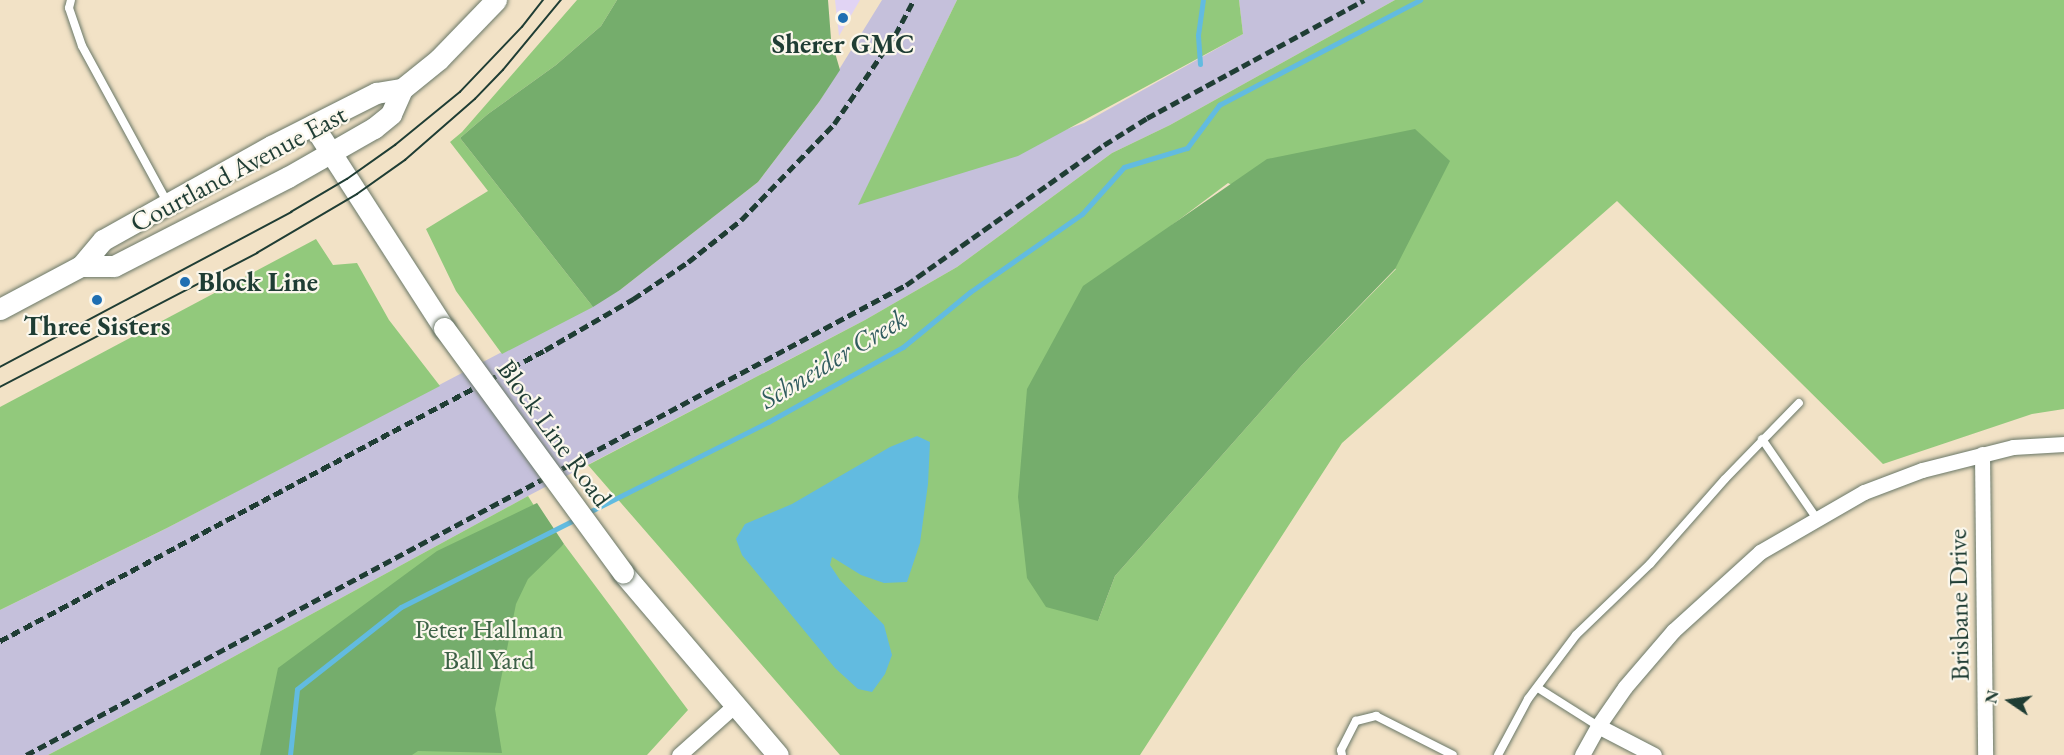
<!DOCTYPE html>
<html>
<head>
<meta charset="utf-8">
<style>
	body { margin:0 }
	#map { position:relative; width:2064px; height:755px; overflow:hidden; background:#f2e2c6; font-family:"EB Garamond",serif }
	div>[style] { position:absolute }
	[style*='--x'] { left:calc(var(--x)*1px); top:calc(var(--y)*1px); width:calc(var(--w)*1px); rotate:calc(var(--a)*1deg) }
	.built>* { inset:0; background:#e1d4f4 }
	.industrial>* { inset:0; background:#c5c0db }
	.green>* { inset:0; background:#92c97c }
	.forest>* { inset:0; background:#75ad6c }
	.water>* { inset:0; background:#62bbe0 }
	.stream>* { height:5px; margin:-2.5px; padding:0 2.5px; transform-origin:2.5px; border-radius:2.5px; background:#62bbe0 }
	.roads { filter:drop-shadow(0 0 2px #697767) drop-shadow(0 0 2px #697767) }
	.lane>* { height:8px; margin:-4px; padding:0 4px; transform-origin:4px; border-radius:4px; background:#fff }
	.street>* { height:15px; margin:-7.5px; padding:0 7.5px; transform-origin:7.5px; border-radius:7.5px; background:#fff }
	.secondary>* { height:21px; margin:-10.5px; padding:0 10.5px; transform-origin:10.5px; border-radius:10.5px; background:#fff }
	.tram>* { height:1.5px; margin:-0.75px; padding:0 0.75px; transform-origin:0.75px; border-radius:0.75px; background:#1f3d34 }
	.rail>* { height:4.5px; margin-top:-2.25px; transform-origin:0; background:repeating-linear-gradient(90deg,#1f3d34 0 9px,transparent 0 13.5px) }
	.bridges { filter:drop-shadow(0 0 2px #697767) drop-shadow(0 0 2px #697767) }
	.secondary-bridge>* { height:21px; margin:-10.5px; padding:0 10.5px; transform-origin:10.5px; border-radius:10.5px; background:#fff }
	.dots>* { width:16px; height:16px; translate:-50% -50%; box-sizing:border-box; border:3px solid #fbf7ec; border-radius:50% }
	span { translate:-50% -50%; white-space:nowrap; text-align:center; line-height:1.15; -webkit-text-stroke:4.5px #fbf7ec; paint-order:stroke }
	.poi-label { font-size:27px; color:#1f3d34; font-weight:700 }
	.left { translate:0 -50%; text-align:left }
	.street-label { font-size:27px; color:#1f3d34 }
	.park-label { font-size:27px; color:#3c6046 }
	.water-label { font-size:28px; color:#305c5f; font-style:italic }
	.north { position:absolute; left:1980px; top:671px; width:60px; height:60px; -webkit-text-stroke:4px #fbf7ec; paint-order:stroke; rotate:283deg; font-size:16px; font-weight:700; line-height:24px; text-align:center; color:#1f3d34 }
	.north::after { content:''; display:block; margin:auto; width:21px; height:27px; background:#1f3d34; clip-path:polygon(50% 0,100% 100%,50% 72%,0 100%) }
</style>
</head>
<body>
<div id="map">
	<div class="built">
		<i style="clip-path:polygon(835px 0,860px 0,839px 36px)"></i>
	</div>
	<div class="industrial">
		<i style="clip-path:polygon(882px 0,957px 0,859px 204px,1084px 123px,1243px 34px,1239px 0,1395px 0,1170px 125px,1112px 153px,957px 267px,865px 320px,528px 496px,189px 681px,48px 755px,0 755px,0 610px,167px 528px,620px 290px,758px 182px,819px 102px)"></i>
	</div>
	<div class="green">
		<i style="clip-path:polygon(577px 0,617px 0,601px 26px,556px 65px,488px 114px,460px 138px,593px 307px,502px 354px,456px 291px,426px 229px,488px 191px,450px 142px,462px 132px)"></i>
		<i style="clip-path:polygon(957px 0,1239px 0,1243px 34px,1018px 156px,858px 205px)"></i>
		<i style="clip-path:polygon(evenodd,1395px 0,2064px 0,2064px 409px,2032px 414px,1883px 464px,1617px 201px,1342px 443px,1140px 755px,840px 755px,588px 465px,865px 320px,957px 267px,1112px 153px,1170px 125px,1395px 0,1228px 183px,1396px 269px,1301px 366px,1115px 576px,1098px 621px,1172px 225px,1228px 183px)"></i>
		<i style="clip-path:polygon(316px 239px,333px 265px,357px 263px,389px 320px,440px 386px,167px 528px,0 610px,0 407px)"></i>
		<i style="clip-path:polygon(528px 496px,560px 547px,564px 544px,688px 710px,647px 755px,48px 755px,189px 681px)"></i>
	</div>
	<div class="forest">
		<i style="clip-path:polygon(617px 0,828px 0,831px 39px,840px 70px,819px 102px,758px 182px,620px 290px,593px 307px,460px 138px,488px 114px,556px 65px,601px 26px)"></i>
		<i style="clip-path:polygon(1415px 129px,1450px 161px,1395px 269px,1301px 366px,1115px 576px,1098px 621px,1046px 607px,1027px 578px,1018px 497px,1027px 389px,1083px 286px,1267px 159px)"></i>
		<i style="clip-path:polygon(537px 503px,564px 544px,528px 579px,516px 604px,495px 709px,502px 753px,418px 751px,412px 755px,260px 755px,278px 668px,437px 551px)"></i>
	</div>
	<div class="water">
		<i style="clip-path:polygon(917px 436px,930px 442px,928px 484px,920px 543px,907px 582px,884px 583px,861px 575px,832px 557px,830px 565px,840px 580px,884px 625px,892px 655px,885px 674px,872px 692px,858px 689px,835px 668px,742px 555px,736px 539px,745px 524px,792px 504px,890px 447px)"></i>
	</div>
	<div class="stream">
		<i style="--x:1200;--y:64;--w:29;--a:-94"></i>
		<i style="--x:1198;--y:35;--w:35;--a:-82"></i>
		<i style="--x:587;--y:513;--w:203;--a:-26.7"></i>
		<i style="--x:768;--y:422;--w:154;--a:-29.1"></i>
		<i style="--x:903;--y:347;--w:87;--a:-39.4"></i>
		<i style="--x:970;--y:292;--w:136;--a:-34.9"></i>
		<i style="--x:1082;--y:214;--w:63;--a:-48.2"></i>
		<i style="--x:1124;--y:167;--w:66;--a:-16.8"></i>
		<i style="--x:1187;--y:148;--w:54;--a:-53.3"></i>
		<i style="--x:1219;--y:105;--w:227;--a:-27.6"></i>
		<i style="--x:290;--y:755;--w:66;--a:-83.9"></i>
		<i style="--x:297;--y:689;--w:132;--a:-38.3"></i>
		<i style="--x:401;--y:607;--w:198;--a:-26.7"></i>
	</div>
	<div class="roads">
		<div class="lane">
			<i style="--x:71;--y:0;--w:8;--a:104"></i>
			<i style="--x:69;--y:8;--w:40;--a:71.1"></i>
			<i style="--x:82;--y:46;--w:178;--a:61.4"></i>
			<i style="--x:1762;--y:439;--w:97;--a:55.5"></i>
			<i style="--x:1538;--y:688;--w:71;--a:32.3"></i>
			<i style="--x:1342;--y:755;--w:5;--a:-101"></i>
			<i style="--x:1341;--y:750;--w:33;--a:-63"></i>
			<i style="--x:1356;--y:721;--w:21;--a:-14"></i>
			<i style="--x:1376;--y:716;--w:86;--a:26.9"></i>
			<i style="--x:1498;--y:755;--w:64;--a:-61.8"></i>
			<i style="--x:1528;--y:699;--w:80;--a:-53.1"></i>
			<i style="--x:1576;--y:635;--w:103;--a:-43.8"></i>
			<i style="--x:1650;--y:564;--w:113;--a:-48.6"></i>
			<i style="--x:1725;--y:479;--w:106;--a:-45.8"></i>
		</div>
		<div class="street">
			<i style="--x:1982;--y:454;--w:301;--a:89.4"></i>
			<i style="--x:1598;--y:726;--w:63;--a:27.4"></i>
			<i style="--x:679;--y:755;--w:74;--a:-41.7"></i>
			<i style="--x:1582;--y:755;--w:33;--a:-61"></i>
			<i style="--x:1598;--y:726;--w:47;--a:-55.3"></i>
			<i style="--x:1625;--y:687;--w:74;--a:-49.4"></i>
			<i style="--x:1673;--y:631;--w:118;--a:-42.2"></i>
			<i style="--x:1760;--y:552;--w:120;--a:-30"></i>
			<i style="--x:1864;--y:492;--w:62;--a:-20.8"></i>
			<i style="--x:1922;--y:470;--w:94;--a:-14.2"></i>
			<i style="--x:2013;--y:447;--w:51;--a:-3.4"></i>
		</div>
		<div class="secondary">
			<i style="--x:313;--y:125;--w:242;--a:57.2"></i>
			<i style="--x:81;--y:266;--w:33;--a:0"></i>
			<i style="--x:114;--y:266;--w:195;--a:-27.1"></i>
			<i style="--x:288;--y:177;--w:99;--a:-29.7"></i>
			<i style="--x:374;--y:128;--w:22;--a:-39"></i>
			<i style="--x:391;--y:114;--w:27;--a:-66"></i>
			<i style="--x:0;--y:309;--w:92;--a:-28"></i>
			<i style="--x:81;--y:266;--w:34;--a:-50"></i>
			<i style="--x:103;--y:240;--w:193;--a:-29.2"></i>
			<i style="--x:271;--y:146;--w:118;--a:-26.8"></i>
			<i style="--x:376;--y:93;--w:26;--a:-9"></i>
			<i style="--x:402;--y:89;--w:48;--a:-39"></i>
			<i style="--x:439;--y:59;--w:82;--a:-46"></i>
			<i style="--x:623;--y:573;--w:239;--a:49.6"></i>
		</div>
	</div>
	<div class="tram">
		<i style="--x:0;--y:367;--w:330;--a:-28"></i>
		<i style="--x:291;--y:212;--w:65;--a:-30.5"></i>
		<i style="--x:347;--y:179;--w:59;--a:-35.3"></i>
		<i style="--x:395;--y:145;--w:84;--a:-39.2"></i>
		<i style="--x:460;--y:92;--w:90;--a:-46.4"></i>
		<i style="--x:522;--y:27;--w:34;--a:-52"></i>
		<i style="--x:0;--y:387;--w:290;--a:-27.5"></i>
		<i style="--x:257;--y:253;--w:116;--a:-30.5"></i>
		<i style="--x:357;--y:194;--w:59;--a:-35.3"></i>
		<i style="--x:405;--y:160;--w:93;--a:-41.1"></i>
		<i style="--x:475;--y:99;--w:40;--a:-46"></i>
		<i style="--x:503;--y:70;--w:91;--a:-50.4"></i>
	</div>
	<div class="rail">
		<i style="--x:0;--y:641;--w:618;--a:-28.1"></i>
		<i style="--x:545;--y:350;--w:102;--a:-30.1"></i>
		<i style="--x:633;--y:299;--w:66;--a:-33.9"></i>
		<i style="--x:688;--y:262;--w:68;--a:-38.4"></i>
		<i style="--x:741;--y:220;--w:134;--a:-45.9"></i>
		<i style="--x:834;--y:124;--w:108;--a:-55.6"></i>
		<i style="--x:895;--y:35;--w:40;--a:-62"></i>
		<i style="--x:26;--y:755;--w:998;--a:-28.11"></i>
		<i style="--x:906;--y:285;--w:242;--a:-35.3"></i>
		<i style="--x:1104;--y:145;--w:51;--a:-32.1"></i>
		<i style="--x:1147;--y:118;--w:247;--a:-28.5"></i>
	</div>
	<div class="bridges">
		<div class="secondary-bridge">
			<i style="--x:444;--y:328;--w:303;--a:53.8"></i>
		</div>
	</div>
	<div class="dots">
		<i style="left:843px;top:18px;background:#1f6fb2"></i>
		<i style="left:185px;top:282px;background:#1f6fb2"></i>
		<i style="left:97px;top:300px;background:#1f6fb2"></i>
	</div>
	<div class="poi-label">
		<span style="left:843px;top:44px">Sherer GMC</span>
		<span class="left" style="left:198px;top:282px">Block Line</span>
		<span style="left:97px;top:326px">Three Sisters</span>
	</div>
	<div class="street-label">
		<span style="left:238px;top:168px;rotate:-28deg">Courtland Avenue East</span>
		<span style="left:555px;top:433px;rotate:54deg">Block Line Road</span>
		<span style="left:1958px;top:605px;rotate:-91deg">Brisbane Drive</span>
	</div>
	<div class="park-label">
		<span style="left:489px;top:644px">Peter Hallman<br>Ball Yard</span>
	</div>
	<div class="water-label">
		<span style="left:833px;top:358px;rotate:-31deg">Schneider Creek</span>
	</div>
	<div class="north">N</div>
</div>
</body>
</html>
